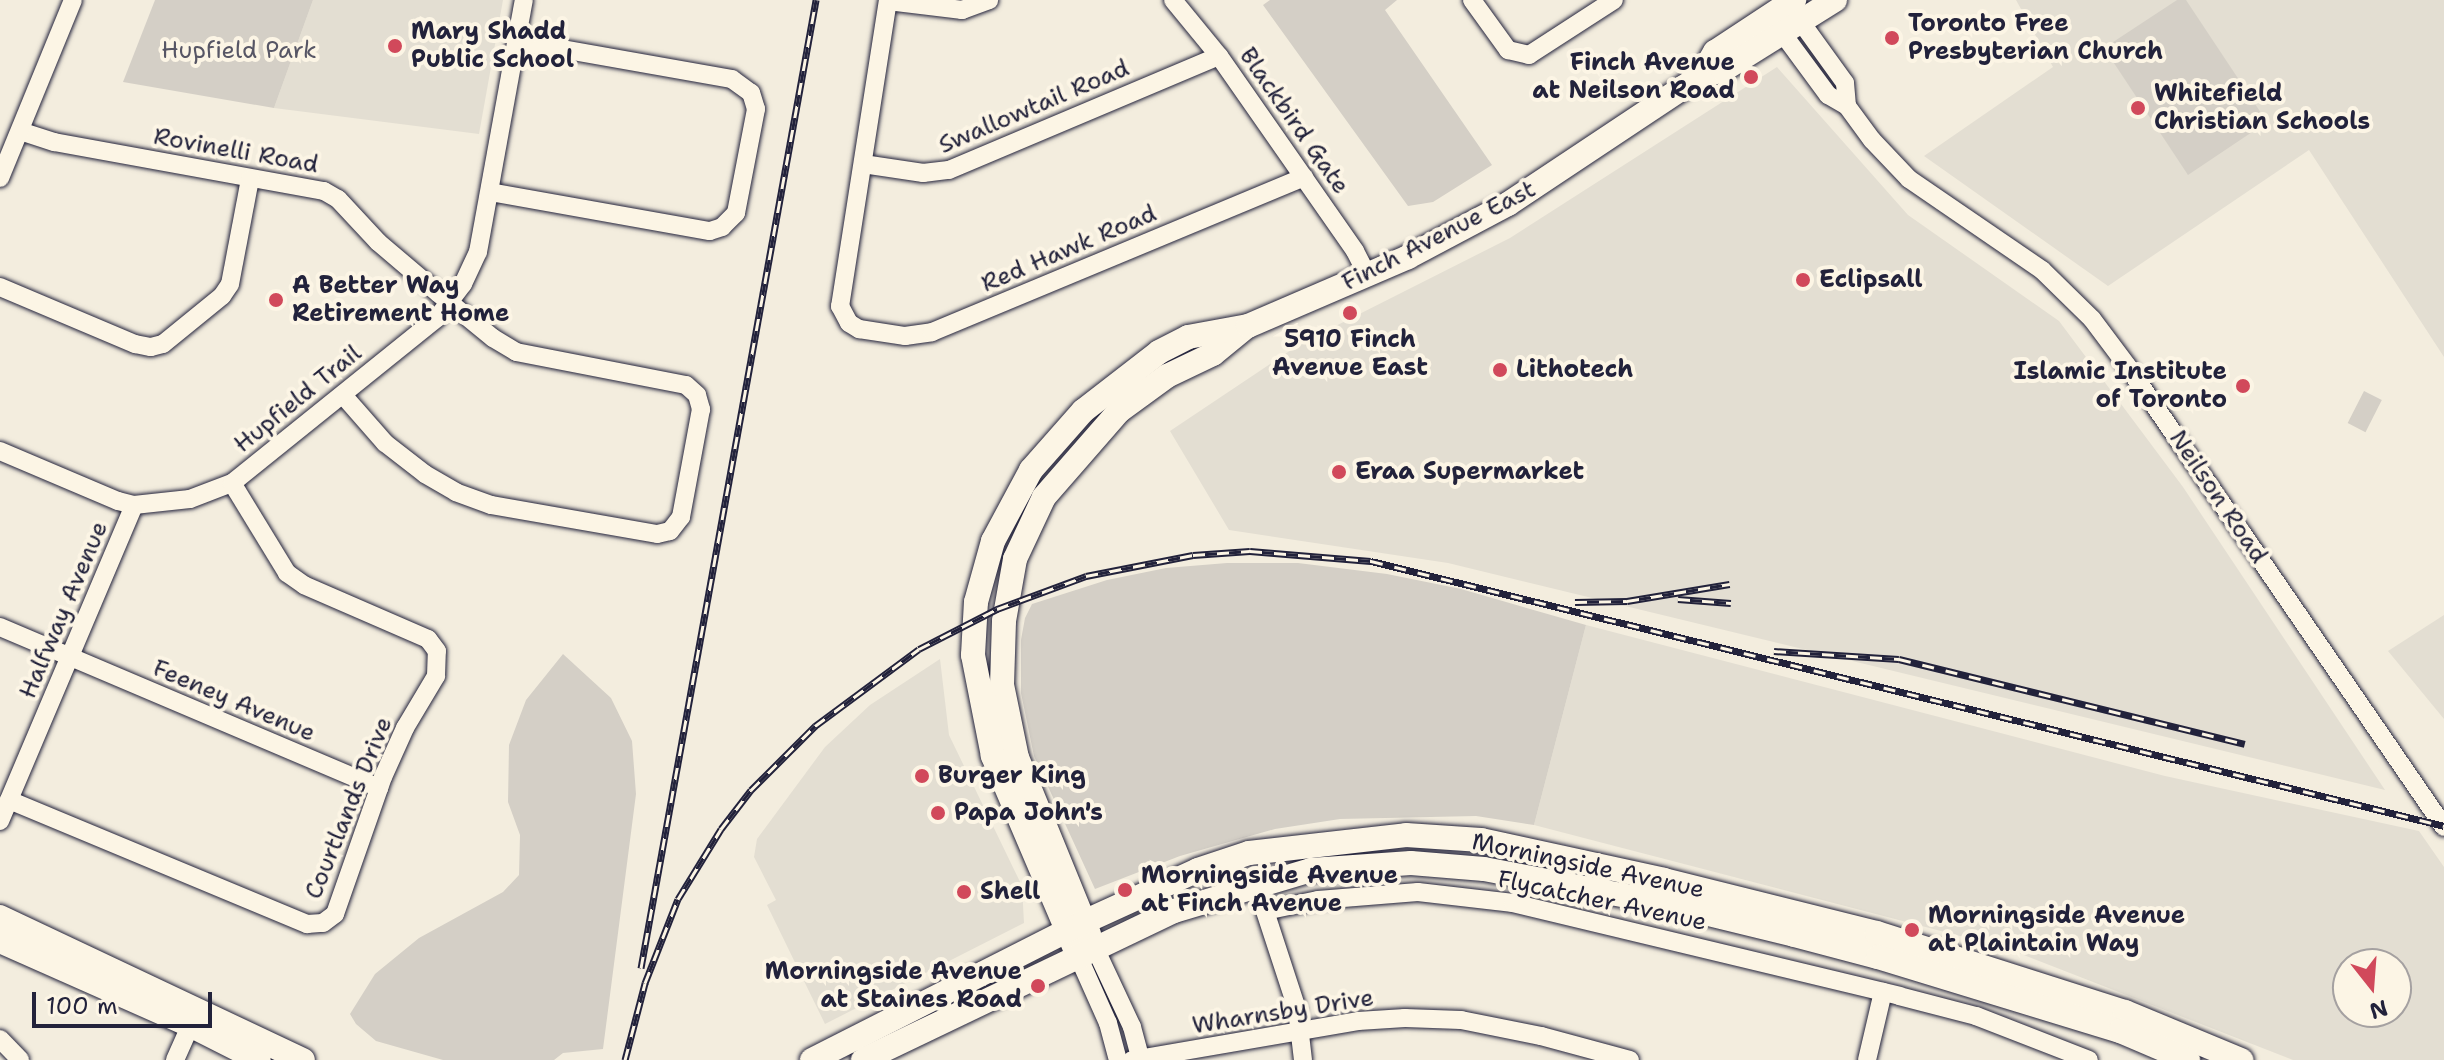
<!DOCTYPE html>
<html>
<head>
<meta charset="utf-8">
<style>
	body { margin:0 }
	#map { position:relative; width:2444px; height:1060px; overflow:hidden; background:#f3edde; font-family:"Shantell Sans",sans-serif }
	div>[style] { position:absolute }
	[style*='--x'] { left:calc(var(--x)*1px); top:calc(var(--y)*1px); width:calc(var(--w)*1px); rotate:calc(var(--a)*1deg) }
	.built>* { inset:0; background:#e3ded2 }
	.green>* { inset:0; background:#d4cfc6; transform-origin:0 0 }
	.roads { filter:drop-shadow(0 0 2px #22223b) drop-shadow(0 0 2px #22223b) }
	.minor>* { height:18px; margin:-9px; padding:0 9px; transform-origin:9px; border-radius:9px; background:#fcf5e5 }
	.major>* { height:24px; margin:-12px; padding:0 12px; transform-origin:12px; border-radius:12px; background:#fcf5e5 }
	.rail>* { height:7px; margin-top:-3.5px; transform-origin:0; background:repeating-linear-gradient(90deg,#fcf5e5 0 12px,#22223b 0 24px); box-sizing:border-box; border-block:2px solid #22223b }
	.dots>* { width:22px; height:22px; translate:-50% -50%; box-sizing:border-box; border:4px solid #fcf5e5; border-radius:50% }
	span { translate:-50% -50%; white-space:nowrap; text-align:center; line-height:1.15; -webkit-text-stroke:8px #fcf5e5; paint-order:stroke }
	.poi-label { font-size:24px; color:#22223b; font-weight:700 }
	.left { translate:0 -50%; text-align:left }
	.right { translate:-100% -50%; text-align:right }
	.park-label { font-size:24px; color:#575665 }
	.street-label { font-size:24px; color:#22223b }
	.north { position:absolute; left:2332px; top:948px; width:80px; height:80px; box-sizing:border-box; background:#fcf5e5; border:2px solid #a5a1a1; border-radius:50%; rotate:163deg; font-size:22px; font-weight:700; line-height:32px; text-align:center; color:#22223b }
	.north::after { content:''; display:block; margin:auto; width:28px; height:36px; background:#d1495b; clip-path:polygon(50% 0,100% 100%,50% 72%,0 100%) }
	.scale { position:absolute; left:32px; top:992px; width:180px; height:36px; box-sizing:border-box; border:4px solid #22223b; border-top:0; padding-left:10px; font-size:24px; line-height:28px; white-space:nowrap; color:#22223b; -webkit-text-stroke:6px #fcf5e5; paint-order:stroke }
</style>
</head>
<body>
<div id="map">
	<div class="built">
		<i style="clip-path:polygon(313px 0,503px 0,479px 134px,274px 108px)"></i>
		<i style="clip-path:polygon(2016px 0,2444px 0,2444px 357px,2309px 150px,2108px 286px,1924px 156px,2053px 67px)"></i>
		<i style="clip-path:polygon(1777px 67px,1908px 215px,2059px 321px,2183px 487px,2385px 790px,1448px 563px,1229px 530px,1170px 431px,1300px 344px,1510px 238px)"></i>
		<i style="clip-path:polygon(2444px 615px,2444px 719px,2388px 651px)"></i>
		<i style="clip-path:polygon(evenodd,1586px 625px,2165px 776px,2419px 831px,2444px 867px,2444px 1060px,2293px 1060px,2006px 948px,1534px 825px,1586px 625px,2348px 964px,2396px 964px,2396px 1012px,2348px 1012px,2348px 964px)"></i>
		<i style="clip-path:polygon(940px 659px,949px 735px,1022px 886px,1024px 923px,825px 1024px,767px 905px,776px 900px,754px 857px,757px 839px,825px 747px,870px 705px)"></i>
	</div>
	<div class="green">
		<i style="clip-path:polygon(155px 0,313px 0,274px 108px,123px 82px)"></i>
		<i style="clip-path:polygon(1270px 0,1397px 0,1385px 10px,1492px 165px,1433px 202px,1408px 206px,1263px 5px)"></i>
		<i style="clip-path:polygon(2177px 0,2186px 0,2267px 122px,2188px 175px,2104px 48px)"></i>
		<i style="left:2364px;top:391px;width:20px;height:36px;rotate:27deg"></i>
		<i style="clip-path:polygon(1227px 563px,1298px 563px,1387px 574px,1461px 589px,1586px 625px,1534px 825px,1476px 816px,1340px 819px,1275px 829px,1180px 856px,1095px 889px,1034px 756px,1021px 693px,1021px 640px,1025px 618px,1032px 604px,1107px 580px,1166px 568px)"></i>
		<i style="clip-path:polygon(563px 654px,611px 698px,632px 741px,636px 794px,603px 1049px,563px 1053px,554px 1060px,443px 1060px,376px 1041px,356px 1024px,350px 1014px,375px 974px,419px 938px,503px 892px,519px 875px,520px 835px,508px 802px,509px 745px,526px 700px)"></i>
	</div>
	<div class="roads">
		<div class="minor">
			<i style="--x:888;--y:0;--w:310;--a:98.9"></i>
			<i style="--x:840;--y:306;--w:19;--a:62"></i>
			<i style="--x:849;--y:323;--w:12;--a:31"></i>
			<i style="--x:859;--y:329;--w:47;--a:8.7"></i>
			<i style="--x:905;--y:336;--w:27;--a:-8"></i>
			<i style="--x:932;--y:332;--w:403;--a:-22.6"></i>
			<i style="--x:1173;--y:0;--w:72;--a:50.6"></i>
			<i style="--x:1219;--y:56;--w:238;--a:55.1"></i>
			<i style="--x:1355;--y:251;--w:27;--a:63"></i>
			<i style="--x:1472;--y:0;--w:62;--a:54.2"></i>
			<i style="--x:1508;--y:50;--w:22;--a:13"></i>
			<i style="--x:1529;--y:55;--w:101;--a:-32.9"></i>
			<i style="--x:888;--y:1;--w:75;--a:6.9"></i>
			<i style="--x:962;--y:10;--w:29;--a:-20"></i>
			<i style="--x:1801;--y:22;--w:75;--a:54.2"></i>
			<i style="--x:1845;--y:83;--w:23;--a:85"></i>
			<i style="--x:1783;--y:34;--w:76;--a:53.6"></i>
			<i style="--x:1828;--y:95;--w:22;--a:30"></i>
			<i style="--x:1847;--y:106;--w:42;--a:53.7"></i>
			<i style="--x:1872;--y:140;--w:54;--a:46.5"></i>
			<i style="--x:1909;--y:179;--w:161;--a:34.4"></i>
			<i style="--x:2042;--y:270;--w:70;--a:44.4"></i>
			<i style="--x:2092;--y:319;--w:60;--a:53.1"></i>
			<i style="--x:2128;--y:367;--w:558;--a:55.51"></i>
			<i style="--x:20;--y:131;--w:36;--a:18"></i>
			<i style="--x:54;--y:142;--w:274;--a:10.3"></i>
			<i style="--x:324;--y:191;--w:16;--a:30"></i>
			<i style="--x:338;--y:199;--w:59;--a:47.1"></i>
			<i style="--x:378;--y:242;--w:79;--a:40.4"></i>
			<i style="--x:438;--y:293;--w:71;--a:39.3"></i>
			<i style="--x:493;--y:338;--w:27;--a:31"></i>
			<i style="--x:516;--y:352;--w:173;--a:11"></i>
			<i style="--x:686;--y:385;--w:15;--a:42"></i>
			<i style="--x:697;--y:395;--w:15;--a:74"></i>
			<i style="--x:701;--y:409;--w:110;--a:100.5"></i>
			<i style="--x:681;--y:517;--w:18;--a:128"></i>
			<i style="--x:670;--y:531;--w:13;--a:167"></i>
			<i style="--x:657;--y:534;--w:169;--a:-170.1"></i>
			<i style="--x:491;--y:505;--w:37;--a:-160"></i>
			<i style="--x:456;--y:492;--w:36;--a:-150"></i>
			<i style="--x:425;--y:474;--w:51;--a:-142.2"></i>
			<i style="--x:385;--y:443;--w:64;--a:-131.2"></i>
			<i style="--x:863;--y:164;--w:61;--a:8.5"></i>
			<i style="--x:923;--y:173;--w:26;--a:-7"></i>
			<i style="--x:949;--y:170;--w:293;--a:-22.9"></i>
			<i style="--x:0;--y:178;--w:192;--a:-67.7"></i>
			<i style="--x:490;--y:192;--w:223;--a:10.1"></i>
			<i style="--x:710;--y:231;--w:13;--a:-18"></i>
			<i style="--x:722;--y:227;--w:20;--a:-45"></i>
			<i style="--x:736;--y:213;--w:106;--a:-79.1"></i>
			<i style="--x:756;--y:109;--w:17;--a:-107"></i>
			<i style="--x:751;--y:93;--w:24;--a:-144"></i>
			<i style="--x:732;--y:79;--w:219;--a:-170"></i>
			<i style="--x:0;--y:287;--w:147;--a:22.9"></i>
			<i style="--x:135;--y:344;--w:16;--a:11"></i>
			<i style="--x:151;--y:347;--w:12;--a:-14"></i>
			<i style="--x:163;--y:344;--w:76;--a:-39.1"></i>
			<i style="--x:222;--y:296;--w:14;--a:-56"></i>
			<i style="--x:230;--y:284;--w:107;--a:-79.2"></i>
			<i style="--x:0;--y:451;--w:128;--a:23"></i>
			<i style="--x:118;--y:501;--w:16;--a:14"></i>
			<i style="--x:134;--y:505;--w:56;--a:-6.1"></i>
			<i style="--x:190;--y:499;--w:45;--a:-20.9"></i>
			<i style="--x:232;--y:483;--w:263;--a:-38.8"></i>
			<i style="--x:437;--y:318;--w:43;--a:-52.6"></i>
			<i style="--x:463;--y:284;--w:35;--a:-65"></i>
			<i style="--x:478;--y:252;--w:256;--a:-79.7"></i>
			<i style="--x:0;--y:627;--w:412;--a:23"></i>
			<i style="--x:9;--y:800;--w:323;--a:22.6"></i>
			<i style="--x:307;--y:924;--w:16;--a:-4"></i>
			<i style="--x:323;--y:923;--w:15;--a:-37"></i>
			<i style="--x:335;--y:914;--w:145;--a:-70.7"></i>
			<i style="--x:383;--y:777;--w:54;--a:-65.8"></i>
			<i style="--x:405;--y:728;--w:61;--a:-59.2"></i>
			<i style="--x:436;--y:676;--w:25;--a:-88"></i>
			<i style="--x:437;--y:651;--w:15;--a:-127"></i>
			<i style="--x:428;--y:639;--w:135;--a:-156.5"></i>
			<i style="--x:304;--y:585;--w:21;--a:-145"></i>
			<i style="--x:287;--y:573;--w:105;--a:-121.4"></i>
			<i style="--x:0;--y:821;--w:343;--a:-67"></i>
			<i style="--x:1096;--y:950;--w:85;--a:64.9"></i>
			<i style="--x:1132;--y:1027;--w:34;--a:75"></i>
			<i style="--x:1079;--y:958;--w:71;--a:66"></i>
			<i style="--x:1108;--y:1023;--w:38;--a:75"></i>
			<i style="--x:0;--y:1039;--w:29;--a:46"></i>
			<i style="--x:175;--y:1060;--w:49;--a:-66"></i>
			<i style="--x:1132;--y:1060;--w:229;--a:-9.8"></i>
			<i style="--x:1358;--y:1021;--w:47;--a:-3.7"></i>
			<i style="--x:1405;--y:1018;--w:56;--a:2"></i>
			<i style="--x:1461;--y:1020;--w:82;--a:11.3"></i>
			<i style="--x:1541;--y:1036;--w:92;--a:15.1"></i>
			<i style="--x:1303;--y:1060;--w:51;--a:-96.7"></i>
			<i style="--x:1297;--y:1009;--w:103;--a:-108.1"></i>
			<i style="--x:1265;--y:911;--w:54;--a:-11.7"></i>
			<i style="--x:1318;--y:900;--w:100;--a:-4.6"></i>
			<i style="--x:1418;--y:892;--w:96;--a:6.6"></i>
			<i style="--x:1513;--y:903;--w:397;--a:13.5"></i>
			<i style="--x:1899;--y:996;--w:80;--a:14.6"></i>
			<i style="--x:1976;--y:1016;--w:121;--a:21.3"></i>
			<i style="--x:1867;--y:1060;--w:70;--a:-76.8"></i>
		</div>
		<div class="major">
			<i style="--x:1701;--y:76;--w:28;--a:-60"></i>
			<i style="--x:1715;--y:52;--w:95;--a:-33.4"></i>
			<i style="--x:0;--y:917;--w:335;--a:25.3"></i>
			<i style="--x:1089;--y:934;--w:190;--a:-112.2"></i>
			<i style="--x:1017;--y:758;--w:75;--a:-101.6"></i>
			<i style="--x:1002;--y:685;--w:64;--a:-88.2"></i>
			<i style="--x:1004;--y:621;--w:63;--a:-79.9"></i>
			<i style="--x:1015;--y:559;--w:68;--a:-64.9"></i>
			<i style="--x:1044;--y:497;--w:114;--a:-48.9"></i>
			<i style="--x:1119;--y:411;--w:59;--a:-36.1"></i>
			<i style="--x:1167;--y:376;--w:51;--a:-25.6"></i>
			<i style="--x:1213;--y:354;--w:43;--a:-39.3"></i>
			<i style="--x:0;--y:941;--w:208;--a:23.9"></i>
			<i style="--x:190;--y:1025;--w:77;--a:26.9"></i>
			<i style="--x:1079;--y:958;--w:220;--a:-113.1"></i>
			<i style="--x:993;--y:756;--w:103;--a:-101.2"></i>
			<i style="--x:973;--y:655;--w:53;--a:-86.8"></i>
			<i style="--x:976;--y:602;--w:63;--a:-74.4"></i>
			<i style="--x:993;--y:541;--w:81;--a:-61.8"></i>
			<i style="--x:1031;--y:470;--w:79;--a:-48.6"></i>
			<i style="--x:1083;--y:411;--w:96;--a:-37.8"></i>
			<i style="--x:1159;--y:352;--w:33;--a:-27"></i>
			<i style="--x:1188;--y:337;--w:61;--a:-10.4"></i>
			<i style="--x:1248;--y:326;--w:174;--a:-23.3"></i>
			<i style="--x:1408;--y:257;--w:113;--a:-27.9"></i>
			<i style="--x:1508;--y:204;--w:232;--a:-33.6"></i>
			<i style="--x:1701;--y:76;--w:23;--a:-15"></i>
			<i style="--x:1723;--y:70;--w:132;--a:-32"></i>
			<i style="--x:812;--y:1060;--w:305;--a:-26.9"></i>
			<i style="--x:1084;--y:922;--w:125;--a:-24.5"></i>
			<i style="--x:1198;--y:870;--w:54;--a:-18.4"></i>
			<i style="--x:1249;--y:853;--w:158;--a:-6.5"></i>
			<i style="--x:1406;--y:835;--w:75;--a:3.8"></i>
			<i style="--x:1481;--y:840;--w:187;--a:12.3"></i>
			<i style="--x:1664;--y:880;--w:219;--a:14"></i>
			<i style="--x:1877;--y:933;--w:260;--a:17.7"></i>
			<i style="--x:2125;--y:1012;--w:126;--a:22.5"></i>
			<i style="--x:863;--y:1060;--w:345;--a:-25.6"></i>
			<i style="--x:1174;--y:911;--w:143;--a:-16.7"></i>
			<i style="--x:1311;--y:870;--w:100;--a:-4"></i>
			<i style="--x:1411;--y:863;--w:73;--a:4.7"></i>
			<i style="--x:1484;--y:869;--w:183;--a:10.7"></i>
			<i style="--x:1664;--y:903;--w:134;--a:13.8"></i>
			<i style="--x:1794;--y:935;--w:87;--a:14.7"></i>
			<i style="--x:1878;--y:957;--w:253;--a:17"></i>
			<i style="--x:2120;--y:1031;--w:74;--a:23.1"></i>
		</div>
	</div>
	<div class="rail">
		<i style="--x:1678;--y:599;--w:53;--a:4.3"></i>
		<i style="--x:1575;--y:602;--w:52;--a:-1.1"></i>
		<i style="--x:1627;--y:601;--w:104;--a:-9.4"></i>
		<i style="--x:1774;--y:651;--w:125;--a:3.7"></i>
		<i style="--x:1899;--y:659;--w:356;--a:13.8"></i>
		<i style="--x:641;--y:968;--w:984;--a:-79.75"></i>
		<i style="--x:625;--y:1060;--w:80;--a:-75.4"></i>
		<i style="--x:645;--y:983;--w:90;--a:-68.6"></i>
		<i style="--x:678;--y:899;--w:82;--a:-58.4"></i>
		<i style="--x:721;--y:829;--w:49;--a:-52.4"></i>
		<i style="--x:751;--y:790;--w:91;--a:-45"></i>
		<i style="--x:815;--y:726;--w:129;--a:-36.5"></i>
		<i style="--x:919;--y:649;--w:88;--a:-27.1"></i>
		<i style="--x:997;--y:609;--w:95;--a:-20.3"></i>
		<i style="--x:1086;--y:576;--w:109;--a:-11.1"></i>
		<i style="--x:1193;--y:555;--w:57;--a:-4"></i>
		<i style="--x:1250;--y:551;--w:121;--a:4.7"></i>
		<i style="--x:1371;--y:561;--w:1105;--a:13.87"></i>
	</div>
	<div class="dots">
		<i style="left:1892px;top:38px;background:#d1495b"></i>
		<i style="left:395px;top:46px;background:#d1495b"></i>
		<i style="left:1751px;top:77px;background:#d1495b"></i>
		<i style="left:2138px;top:108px;background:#d1495b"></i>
		<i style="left:1803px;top:280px;background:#d1495b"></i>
		<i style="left:276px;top:300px;background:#d1495b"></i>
		<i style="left:1350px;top:313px;background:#d1495b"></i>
		<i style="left:1500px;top:370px;background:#d1495b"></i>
		<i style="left:2243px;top:386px;background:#d1495b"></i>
		<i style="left:1339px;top:472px;background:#d1495b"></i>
		<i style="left:922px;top:776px;background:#d1495b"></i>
		<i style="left:938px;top:813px;background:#d1495b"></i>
		<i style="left:1125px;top:890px;background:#d1495b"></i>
		<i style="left:964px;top:892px;background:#d1495b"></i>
		<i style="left:1912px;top:930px;background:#d1495b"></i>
		<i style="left:1038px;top:986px;background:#d1495b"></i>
	</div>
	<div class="poi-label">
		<span class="left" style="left:1908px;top:38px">Toronto Free<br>Presbyterian Church</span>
		<span class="left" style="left:411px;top:46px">Mary Shadd<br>Public School</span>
		<span class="right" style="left:1735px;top:77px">Finch Avenue<br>at Neilson Road</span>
		<span class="left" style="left:2154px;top:108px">Whitefield<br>Christian Schools</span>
		<span class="left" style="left:1819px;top:280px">Eclipsall</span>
		<span class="left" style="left:292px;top:300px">A Better Way<br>Retirement Home</span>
		<span style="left:1350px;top:354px">5910 Finch<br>Avenue East</span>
		<span class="left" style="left:1516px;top:370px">Lithotech</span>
		<span class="right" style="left:2227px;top:386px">Islamic Institute<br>of Toronto</span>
		<span class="left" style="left:1355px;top:472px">Eraa Supermarket</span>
		<span class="left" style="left:938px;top:776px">Burger King</span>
		<span class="left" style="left:954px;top:813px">Papa John's</span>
		<span class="left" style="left:1141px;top:890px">Morningside Avenue<br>at Finch Avenue</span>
		<span class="left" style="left:980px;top:892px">Shell</span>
		<span class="left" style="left:1928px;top:930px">Morningside Avenue<br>at Plaintain Way</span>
		<span class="right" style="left:1022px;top:986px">Morningside Avenue<br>at Staines Road</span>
	</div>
	<div class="park-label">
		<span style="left:239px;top:51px">Hupfield Park</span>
	</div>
	<div class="street-label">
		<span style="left:1034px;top:107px;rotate:-23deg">Swallowtail Road</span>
		<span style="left:1294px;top:121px;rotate:55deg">Blackbird Gate</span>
		<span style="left:236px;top:151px;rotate:10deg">Rovinelli Road</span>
		<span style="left:1439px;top:236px;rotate:-27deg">Finch Avenue East</span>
		<span style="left:1069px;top:249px;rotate:-23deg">Red Hawk Road</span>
		<span style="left:298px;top:399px;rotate:-39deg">Hupfield Trail</span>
		<span style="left:2218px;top:497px;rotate:56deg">Neilson Road</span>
		<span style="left:64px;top:610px;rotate:-67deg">Halfway Avenue</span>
		<span style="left:234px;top:701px;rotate:23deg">Feeney Avenue</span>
		<span style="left:349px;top:808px;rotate:-68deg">Courtlands Drive</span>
		<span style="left:1588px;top:866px;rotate:12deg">Morningside Avenue</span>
		<span style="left:1602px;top:901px;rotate:12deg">Flycatcher Avenue</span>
		<span style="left:1283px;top:1012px;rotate:-9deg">Wharnsby Drive</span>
	</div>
	<div class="north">N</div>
	<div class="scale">100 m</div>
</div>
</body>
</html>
